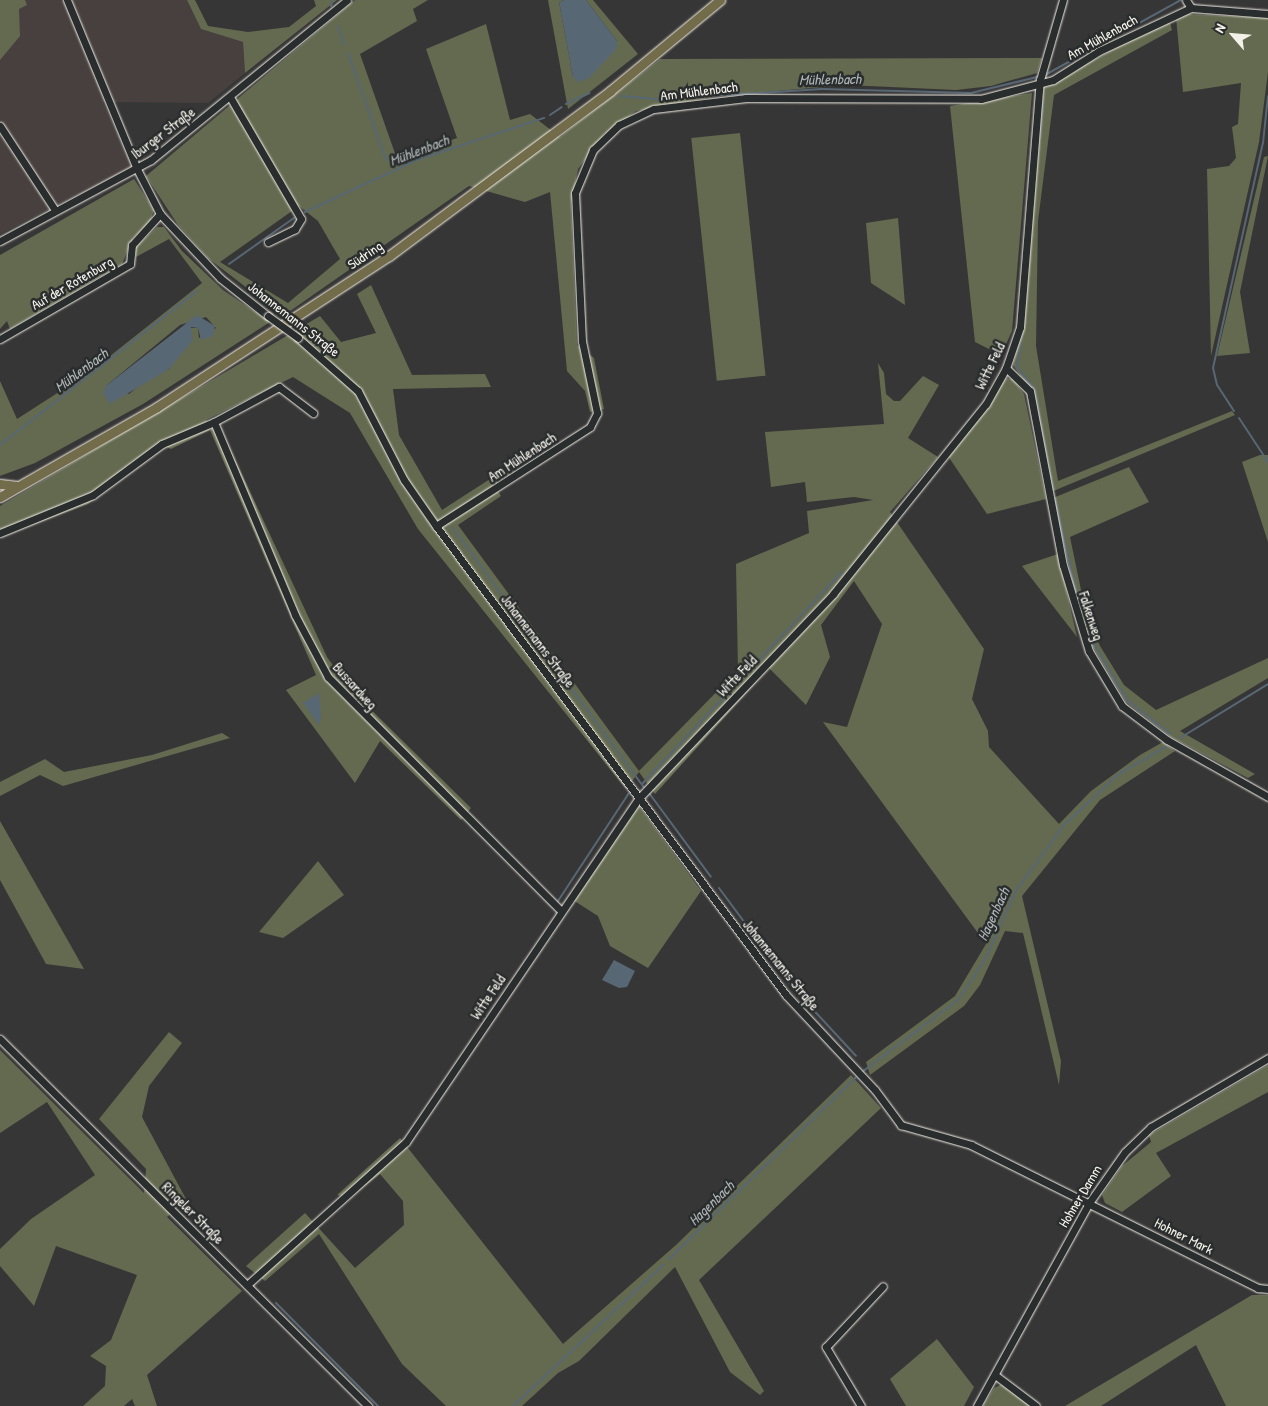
<!DOCTYPE html>
<html>
<head>
<meta charset="utf-8">
<style>
	body { margin:0 }
	#map { position:relative; width:1268px; height:1406px; overflow:hidden; background:#373636; font-family:"Patrick Hand",sans-serif }
	div>[style] { position:absolute }
	[style*='--x'] { left:calc(var(--x)*1px); top:calc(var(--y)*1px); width:calc(var(--w)*1px); rotate:calc(var(--a)*1deg) }
	.built>* { inset:0; background:#47403f }
	.green>* { inset:0; background:#646a50; transform-origin:0 0 }
	.water>* { inset:0; background:#586774 }
	.stream>* { height:2px; margin:-1px; padding:0 1px; transform-origin:1px; border-radius:1px; background:#586774 }
	.roads { filter:drop-shadow(0 0 1px #f4f1e8) drop-shadow(0 0 1px #f4f1e8) }
	.minor>* { height:7px; margin:-3.5px; padding:0 3.5px; transform-origin:3.5px; border-radius:3.5px; background:#2a2d2e }
	.major>* { height:9px; margin:-4.5px; padding:0 4.5px; transform-origin:4.5px; border-radius:4.5px; background:#736c4b }
	.bridges { filter:drop-shadow(0 0 1px #f4f1e8) drop-shadow(0 0 1px #f4f1e8) }
	.minor-bridge>* { height:7px; margin:-3.5px; padding:0 3.5px; transform-origin:3.5px; border-radius:3.5px; background:#2a2d2e }
	span { translate:-50% -50%; white-space:nowrap; text-align:center; line-height:1.15; -webkit-text-stroke:5px #2a2d2e; paint-order:stroke }
	.street-label { font-size:14px; color:#f4f1e8 }
	.water-label { font-size:15px; color:#aeb3b4; font-style:italic }
	.north { position:absolute; left:1208px; top:10px; width:50px; height:50px; -webkit-text-stroke:4px #2a2d2e; paint-order:stroke; rotate:297deg; font-size:14px; font-weight:700; line-height:20px; text-align:center; color:#f4f1e8 }
	.north::after { content:''; display:block; margin:auto; width:18px; height:22px; background:#f4f1e8; clip-path:polygon(50% 0,100% 100%,50% 72%,0 100%) }
</style>
</head>
<body>
<div id="map">
	<div class="built">
		<i style="clip-path:polygon(0 0,187px 0,201px 29px,243px 42px,245px 73px,208px 103px,103px 102px,133px 167px,0 234px)"></i>
	</div>
	<div class="green">
		<i style="clip-path:polygon(0 0,25px 0,27px 5px,19px 9px,20px 36px,0 60px)"></i>
		<i style="clip-path:polygon(187px 0,195px 0,208px 26px,248px 32px,289px 27px,316px 6px,314px 0,337px 0,245px 73px,243px 42px,201px 29px)"></i>
		<i style="clip-path:polygon(evenodd,355px 0,428px 0,413px 9px,417px 21px,360px 54px,397px 159px,457px 138px,426px 49px,486px 24px,510px 120px,530px 114px,560px 137px,660px 59px,1042px 58px,1037px 73px,991px 86px,956px 90px,847px 85px,717px 96px,636px 111px,604px 134px,578px 169px,571px 204px,577px 345px,594px 358px,604px 409px,590px 412px,585px 391px,567px 371px,550px 192px,525px 202px,469px 186px,283px 316px,208px 258px,178px 225px,146px 176px,355px 0,299px 206px,318px 221px,340px 259px,288px 303px,220px 262px,299px 206px)"></i>
		<i style="clip-path:polygon(548px 0,564px 0,559px 2px,573px 77px,617px 41px,586px 0,593px 0,638px 54px,568px 109px)"></i>
		<i style="clip-path:polygon(1186px 14px,1268px 18px,1268px 72px,1259px 142px,1211px 356px,1207px 169px,1229px 166px,1236px 158px,1232px 127px,1238px 124px,1241px 83px,1183px 92px,1176px 17px)"></i>
		<i style="clip-path:polygon(1169px 19px,1172px 30px,1054px 95px,1038px 221px,1036px 346px,1058px 481px,1232px 411px,1235px 415px,1051px 492px,1031px 390px,1013px 365px,1023px 325px,1044px 87px)"></i>
		<i style="clip-path:polygon(1032px 93px,1012px 331px,1001px 355px,975px 342px,950px 106px)"></i>
		<i style="left:740px;top:133px;width:244px;height:49px;rotate:84deg"></i>
		<i style="clip-path:polygon(1268px 156px,1240px 292px,1250px 353px,1217px 356px,1264px 157px)"></i>
		<i style="clip-path:polygon(134px 179px,154px 210px,150px 222px,133px 238px,122px 264px,10px 329px,7px 321px,0 329px,0 255px)"></i>
		<i style="clip-path:polygon(898px 218px,905px 305px,871px 283px,866px 223px)"></i>
		<i style="clip-path:polygon(evenodd,157px 227px,164px 227px,182px 251px,223px 290px,270px 322px,143px 404px,35px 463px,0 476px,0 381px,17px 419px,90px 372px,202px 283px,169px 239px,136px 257px,135px 248px,157px 227px,206px 317px,216px 328px,199px 338px,198px 328px,190px 328px,169px 369px,150px 377px,129px 394px,107px 385px,180px 325px,206px 317px)"></i>
		<i style="clip-path:polygon(371px 285px,412px 375px,485px 374px,491px 387px,393px 389px,399px 435px,442px 510px,507px 468px,510px 474px,494px 484px,501px 496px,458px 525px,639px 771px,738px 670px,736px 564px,809px 533px,807px 511px,873px 500px,854px 497px,807px 502px,805px 482px,771px 487px,765px 432px,884px 424px,878px 363px,884px 373px,886px 394px,894px 401px,900px 401px,923px 376px,939px 385px,908px 438px,938px 457px,890px 512px,984px 649px,972px 699px,988px 731px,989px 747px,1059px 824px,1091px 791px,1140px 755px,1163px 742px,1175px 751px,1100px 800px,1022px 896px,1061px 1061px,1059px 1085px,1023px 933px,1005px 931px,980px 985px,964px 1006px,870px 1075px,866px 1062px,955px 996px,986px 944px,823px 722px,847px 727px,882px 624px,854px 581px,821px 625px,830px 657px,806px 705px,769px 668px,655px 794px,639px 772px,626px 789px,418px 529px,350px 413px,293px 377px,206px 420px,210px 430px,219px 425px,327px 657px,352px 691px,471px 808px,461px 820px,380px 741px,355px 783px,286px 690px,316px 675px,210px 430px,171px 449px,158px 443px,127px 466px,130px 472px,88px 504px,0 537px,0 506px,320px 316px,341px 342px,376px 333px,357px 294px)"></i>
		<i style="clip-path:polygon(1006px 378px,1013px 379px,1024px 394px,1046px 499px,987px 514px,948px 456px)"></i>
		<i style="clip-path:polygon(1260px 455px,1268px 455px,1268px 542px,1242px 462px)"></i>
		<i style="clip-path:polygon(1129px 467px,1149px 502px,1070px 537px,1086px 614px,1100px 646px,1124px 685px,1156px 710px,1268px 658px,1268px 678px,1180px 731px,1255px 774px,1248px 778px,1171px 737px,1126px 702px,1085px 634px,1053px 498px)"></i>
		<i style="clip-path:polygon(1058px 554px,1077px 637px,1022px 566px)"></i>
		<i style="clip-path:polygon(222px 733px,230px 738px,63px 786px,40px 775px,0 796px,0 782px,45px 759px,64px 772px,152px 755px)"></i>
		<i style="clip-path:polygon(639px 806px,701px 891px,648px 968px,610px 946px,598px 916px,573px 900px)"></i>
		<i style="clip-path:polygon(0 821px,84px 969px,46px 964px,0 880px)"></i>
		<i style="clip-path:polygon(318px 861px,344px 895px,283px 938px,259px 932px)"></i>
		<i style="clip-path:polygon(169px 1032px,182px 1043px,149px 1086px,142px 1117px,186px 1199px,167px 1217px,242px 1291px,147px 1375px,157px 1406px,135px 1406px,132px 1399px,124px 1406px,83px 1406px,105px 1386px,106px 1366px,90px 1356px,111px 1340px,137px 1275px,56px 1246px,34px 1306px,0 1266px,0 1249px,31px 1219px,95px 1175px,47px 1102px,0 1133px,0 1050px,144px 1193px,146px 1169px,99px 1119px)"></i>
		<i style="clip-path:polygon(1268px 1065px,1268px 1092px,1156px 1153px,1171px 1176px,1122px 1212px,1105px 1203px,1102px 1195px,1122px 1166px,1151px 1142px,1149px 1135px)"></i>
		<i style="clip-path:polygon(851px 1075px,881px 1108px,699px 1280px,764px 1391px,760px 1395px,730px 1372px,675px 1267px,579px 1361px,558px 1373px,522px 1406px,446px 1406px,402px 1364px,319px 1234px,265px 1281px,246px 1266px,305px 1213px,355px 1268px,404px 1225px,403px 1201px,380px 1174px,349px 1198px,337px 1195px,400px 1138px,563px 1344px,676px 1245px)"></i>
		<i style="clip-path:polygon(1252px 1295px,1268px 1295px,1268px 1406px,1226px 1406px,1196px 1345px,1101px 1406px,1065px 1406px)"></i>
		<i style="clip-path:polygon(937px 1339px,974px 1387px,964px 1406px,906px 1406px,890px 1379px)"></i>
		<i style="clip-path:polygon(1003px 1384px,1018px 1394px,1030px 1406px,983px 1406px,994px 1388px)"></i>
	</div>
	<div class="water">
		<i style="clip-path:polygon(564px 0,586px 0,617px 41px,617px 48px,589px 78px,578px 82px,573px 77px,559px 2px)"></i>
		<i style="clip-path:polygon(197px 315px,215px 326px,213px 336px,201px 340px,198px 328px,191px 327px,193px 340px,169px 369px,110px 404px,103px 393px,107px 385px)"></i>
		<i style="clip-path:polygon(319px 693px,321px 718px,319px 725px,303px 703px)"></i>
		<i style="clip-path:polygon(614px 960px,635px 971px,627px 987px,619px 988px,602px 980px)"></i>
	</div>
	<div class="stream">
		<i style="--x:331;--y:6;--w:6;--a:-72"></i>
		<i style="--x:338;--y:26;--w:19;--a:72"></i>
		<i style="--x:348;--y:53;--w:114;--a:70.4"></i>
		<i style="--x:1045;--y:75;--w:155;--a:-28.9"></i>
		<i style="--x:621;--y:96;--w:37;--a:5"></i>
		<i style="--x:658;--y:99;--w:164;--a:-3.5"></i>
		<i style="--x:822;--y:89;--w:149;--a:1.5"></i>
		<i style="--x:971;--y:93;--w:68;--a:-13.6"></i>
		<i style="--x:566;--y:104;--w:26;--a:-25"></i>
		<i style="--x:550;--y:115;--w:14;--a:-34"></i>
		<i style="--x:1037;--y:162;--w:60;--a:-84.3"></i>
		<i style="--x:305;--y:212;--w:123;--a:-24.9"></i>
		<i style="--x:417;--y:160;--w:134;--a:-18.3"></i>
		<i style="--x:229;--y:264;--w:80;--a:-35.3"></i>
		<i style="--x:1022;--y:337;--w:78;--a:-84.9"></i>
		<i style="--x:1021;--y:342;--w:25;--a:99"></i>
		<i style="--x:1017;--y:367;--w:27;--a:51"></i>
		<i style="--x:1034;--y:388;--w:104;--a:79.4"></i>
		<i style="--x:1234;--y:411;--w:31;--a:-123"></i>
		<i style="--x:1217;--y:385;--w:17;--a:-103"></i>
		<i style="--x:1213;--y:368;--w:230;--a:-77.5"></i>
		<i style="--x:1263;--y:143;--w:47;--a:-83.9"></i>
		<i style="--x:1239;--y:418;--w:53;--a:56.6"></i>
		<i style="--x:0;--y:445;--w:250;--a:-38"></i>
		<i style="--x:1055;--y:499;--w:117;--a:77.2"></i>
		<i style="--x:452;--y:527;--w:323;--a:53.6"></i>
		<i style="--x:1087;--y:632;--w:79;--a:59.5"></i>
		<i style="--x:1127;--y:700;--w:55;--a:38.3"></i>
		<i style="--x:1180;--y:738;--w:103;--a:-31.5"></i>
		<i style="--x:642;--y:784;--w:291;--a:-46.7"></i>
		<i style="--x:649;--y:793;--w:104;--a:53.6"></i>
		<i style="--x:719;--y:888;--w:126;--a:53.4"></i>
		<i style="--x:794;--y:989;--w:91;--a:47.2"></i>
		<i style="--x:558;--y:901;--w:129;--a:-56.7"></i>
		<i style="--x:862;--y:1072;--w:120;--a:-36.9"></i>
		<i style="--x:958;--y:1000;--w:50;--a:-56.3"></i>
		<i style="--x:986;--y:958;--w:72;--a:-66.3"></i>
		<i style="--x:1015;--y:892;--w:83;--a:-53.8"></i>
		<i style="--x:1064;--y:825;--w:75;--a:-42.8"></i>
		<i style="--x:1119;--y:774;--w:56;--a:-30.3"></i>
		<i style="--x:669;--y:1259;--w:260;--a:-44.2"></i>
		<i style="--x:276;--y:1303;--w:145;--a:45.3"></i>
		<i style="--x:513;--y:1406;--w:206;--a:-43.2"></i>
	</div>
	<div class="roads">
		<div class="minor">
			<i style="--x:67;--y:0;--w:183;--a:67.5"></i>
			<i style="--x:137;--y:169;--w:51;--a:62.9"></i>
			<i style="--x:160;--y:214;--w:88;--a:46.8"></i>
			<i style="--x:220;--y:278;--w:61;--a:38.4"></i>
			<i style="--x:1186;--y:0;--w:9;--a:58"></i>
			<i style="--x:230;--y:97;--w:141;--a:59.8"></i>
			<i style="--x:301;--y:219;--w:12;--a:121"></i>
			<i style="--x:295;--y:229;--w:30;--a:154"></i>
			<i style="--x:0;--y:126;--w:100;--a:56.8"></i>
			<i style="--x:0;--y:241;--w:171;--a:-28.2"></i>
			<i style="--x:151;--y:160;--w:253;--a:-39.2"></i>
			<i style="--x:298;--y:338;--w:80;--a:41.5"></i>
			<i style="--x:358;--y:391;--w:100;--a:62.7"></i>
			<i style="--x:404;--y:480;--w:56;--a:55.2"></i>
			<i style="--x:436;--y:526;--w:585;--a:53.27"></i>
			<i style="--x:786;--y:995;--w:130;--a:46.9"></i>
			<i style="--x:875;--y:1090;--w:44;--a:53.4"></i>
			<i style="--x:901;--y:1125;--w:73;--a:15.9"></i>
			<i style="--x:971;--y:1145;--w:321;--a:26.5"></i>
			<i style="--x:1258;--y:1288;--w:10;--a:6"></i>
			<i style="--x:0;--y:339;--w:150;--a:-30"></i>
			<i style="--x:130;--y:264;--w:19;--a:-84"></i>
			<i style="--x:132;--y:245;--w:42;--a:-47.9"></i>
			<i style="--x:1006;--y:368;--w:33;--a:44"></i>
			<i style="--x:1030;--y:391;--w:177;--a:79.3"></i>
			<i style="--x:1063;--y:565;--w:90;--a:73.2"></i>
			<i style="--x:1089;--y:651;--w:64;--a:59"></i>
			<i style="--x:1122;--y:706;--w:56;--a:37.1"></i>
			<i style="--x:1167;--y:740;--w:116;--a:29.4"></i>
			<i style="--x:214;--y:422;--w:74;--a:-28.3"></i>
			<i style="--x:279;--y:387;--w:43;--a:37.4"></i>
			<i style="--x:436;--y:526;--w:183;--a:-32.7"></i>
			<i style="--x:590;--y:427;--w:16;--a:-63"></i>
			<i style="--x:597;--y:413;--w:74;--a:-101.8"></i>
			<i style="--x:582;--y:341;--w:148;--a:-92.7"></i>
			<i style="--x:575;--y:193;--w:47;--a:-67.3"></i>
			<i style="--x:593;--y:150;--w:36;--a:-44"></i>
			<i style="--x:619;--y:125;--w:38;--a:-25"></i>
			<i style="--x:654;--y:109;--w:93;--a:-6.8"></i>
			<i style="--x:746;--y:98;--w:235;--a:0.2"></i>
			<i style="--x:981;--y:99;--w:74;--a:-14.8"></i>
			<i style="--x:1053;--y:80;--w:54;--a:-32.2"></i>
			<i style="--x:1099;--y:51;--w:102;--a:-25.1"></i>
			<i style="--x:1191;--y:8;--w:77;--a:4.5"></i>
			<i style="--x:0;--y:533;--w:100;--a:-22.2"></i>
			<i style="--x:93;--y:495;--w:86;--a:-36.5"></i>
			<i style="--x:162;--y:444;--w:56;--a:-22.9"></i>
			<i style="--x:214;--y:422;--w:209;--a:67.2"></i>
			<i style="--x:295;--y:615;--w:70;--a:62"></i>
			<i style="--x:328;--y:677;--w:329;--a:45.1"></i>
			<i style="--x:0;--y:1039;--w:520;--a:44.92"></i>
			<i style="--x:247;--y:1285;--w:214;--a:-42"></i>
			<i style="--x:406;--y:1142;--w:417;--a:-55.9"></i>
			<i style="--x:640;--y:797;--w:280;--a:-46.4"></i>
			<i style="--x:833;--y:594;--w:244;--a:-51.2"></i>
			<i style="--x:986;--y:404;--w:41;--a:-60.9"></i>
			<i style="--x:1006;--y:368;--w:43;--a:-71.1"></i>
			<i style="--x:1020;--y:327;--w:248;--a:-85.4"></i>
			<i style="--x:1040;--y:80;--w:83;--a:-74"></i>
			<i style="--x:995;--y:1375;--w:51;--a:37.1"></i>
			<i style="--x:861;--y:1406;--w:69;--a:-120.7"></i>
			<i style="--x:826;--y:1347;--w:83;--a:-46.9"></i>
			<i style="--x:977;--y:1406;--w:232;--a:-61.1"></i>
			<i style="--x:1089;--y:1203;--w:62;--a:-54.8"></i>
			<i style="--x:1125;--y:1152;--w:36;--a:-44"></i>
			<i style="--x:1151;--y:1127;--w:136;--a:-30.5"></i>
		</div>
		<div class="major">
			<i style="--x:0;--y:484;--w:17;--a:7"></i>
			<i style="--x:0;--y:497;--w:181;--a:-29.8"></i>
			<i style="--x:157;--y:407;--w:277;--a:-33.1"></i>
			<i style="--x:389;--y:256;--w:276;--a:-36.7"></i>
			<i style="--x:610;--y:91;--w:143;--a:-39.6"></i>
		</div>
	</div>
	<div class="bridges">
		<div class="minor-bridge">
			<i style="--x:268;--y:316;--w:37;--a:36"></i>
		</div>
	</div>
	<div class="street-label">
		<span style="left:1102px;top:37px;rotate:-29deg">Am Mühlenbach</span>
		<span style="left:699px;top:91px;rotate:-7deg">Am Mühlenbach</span>
		<span style="left:163px;top:133px;rotate:-37deg">Iburger Straße</span>
		<span style="left:365px;top:255px;rotate:-34deg">Südring</span>
		<span style="left:72px;top:283px;rotate:-30deg">Auf der Rotenburg</span>
		<span style="left:294px;top:319px;rotate:38deg">Johannemanns Straße</span>
		<span style="left:990px;top:366px;rotate:-64deg">Witte Feld</span>
		<span style="left:522px;top:457px;rotate:-33deg">Am Mühlenbach</span>
		<span style="left:1091px;top:616px;rotate:72deg">Falkenweg</span>
		<span style="left:538px;top:641px;rotate:53deg">Johannemanns Straße</span>
		<span style="left:737px;top:676px;rotate:-46deg">Witte Feld</span>
		<span style="left:355px;top:686px;rotate:48deg">Bussardweg</span>
		<span style="left:781px;top:965px;rotate:51deg">Johannemanns Straße</span>
		<span style="left:488px;top:997px;rotate:-56deg">Witte Feld</span>
		<span style="left:1080px;top:1196px;rotate:-59deg">Hohner Damm</span>
		<span style="left:193px;top:1213px;rotate:45deg">Ringeler Straße</span>
		<span style="left:1184px;top:1236px;rotate:27deg">Hohner Mark</span>
	</div>
	<div class="water-label">
		<span style="left:830px;top:79px;rotate:-1deg">Mühlenbach</span>
		<span style="left:419px;top:150px;rotate:-21deg">Mühlenbach</span>
		<span style="left:81px;top:370px;rotate:-37deg">Mühlenbach</span>
		<span style="left:993px;top:914px;rotate:-65deg">Hagenbach</span>
		<span style="left:711px;top:1203px;rotate:-44deg">Hagenbach</span>
	</div>
	<div class="north">N</div>
</div>
</body>
</html>
